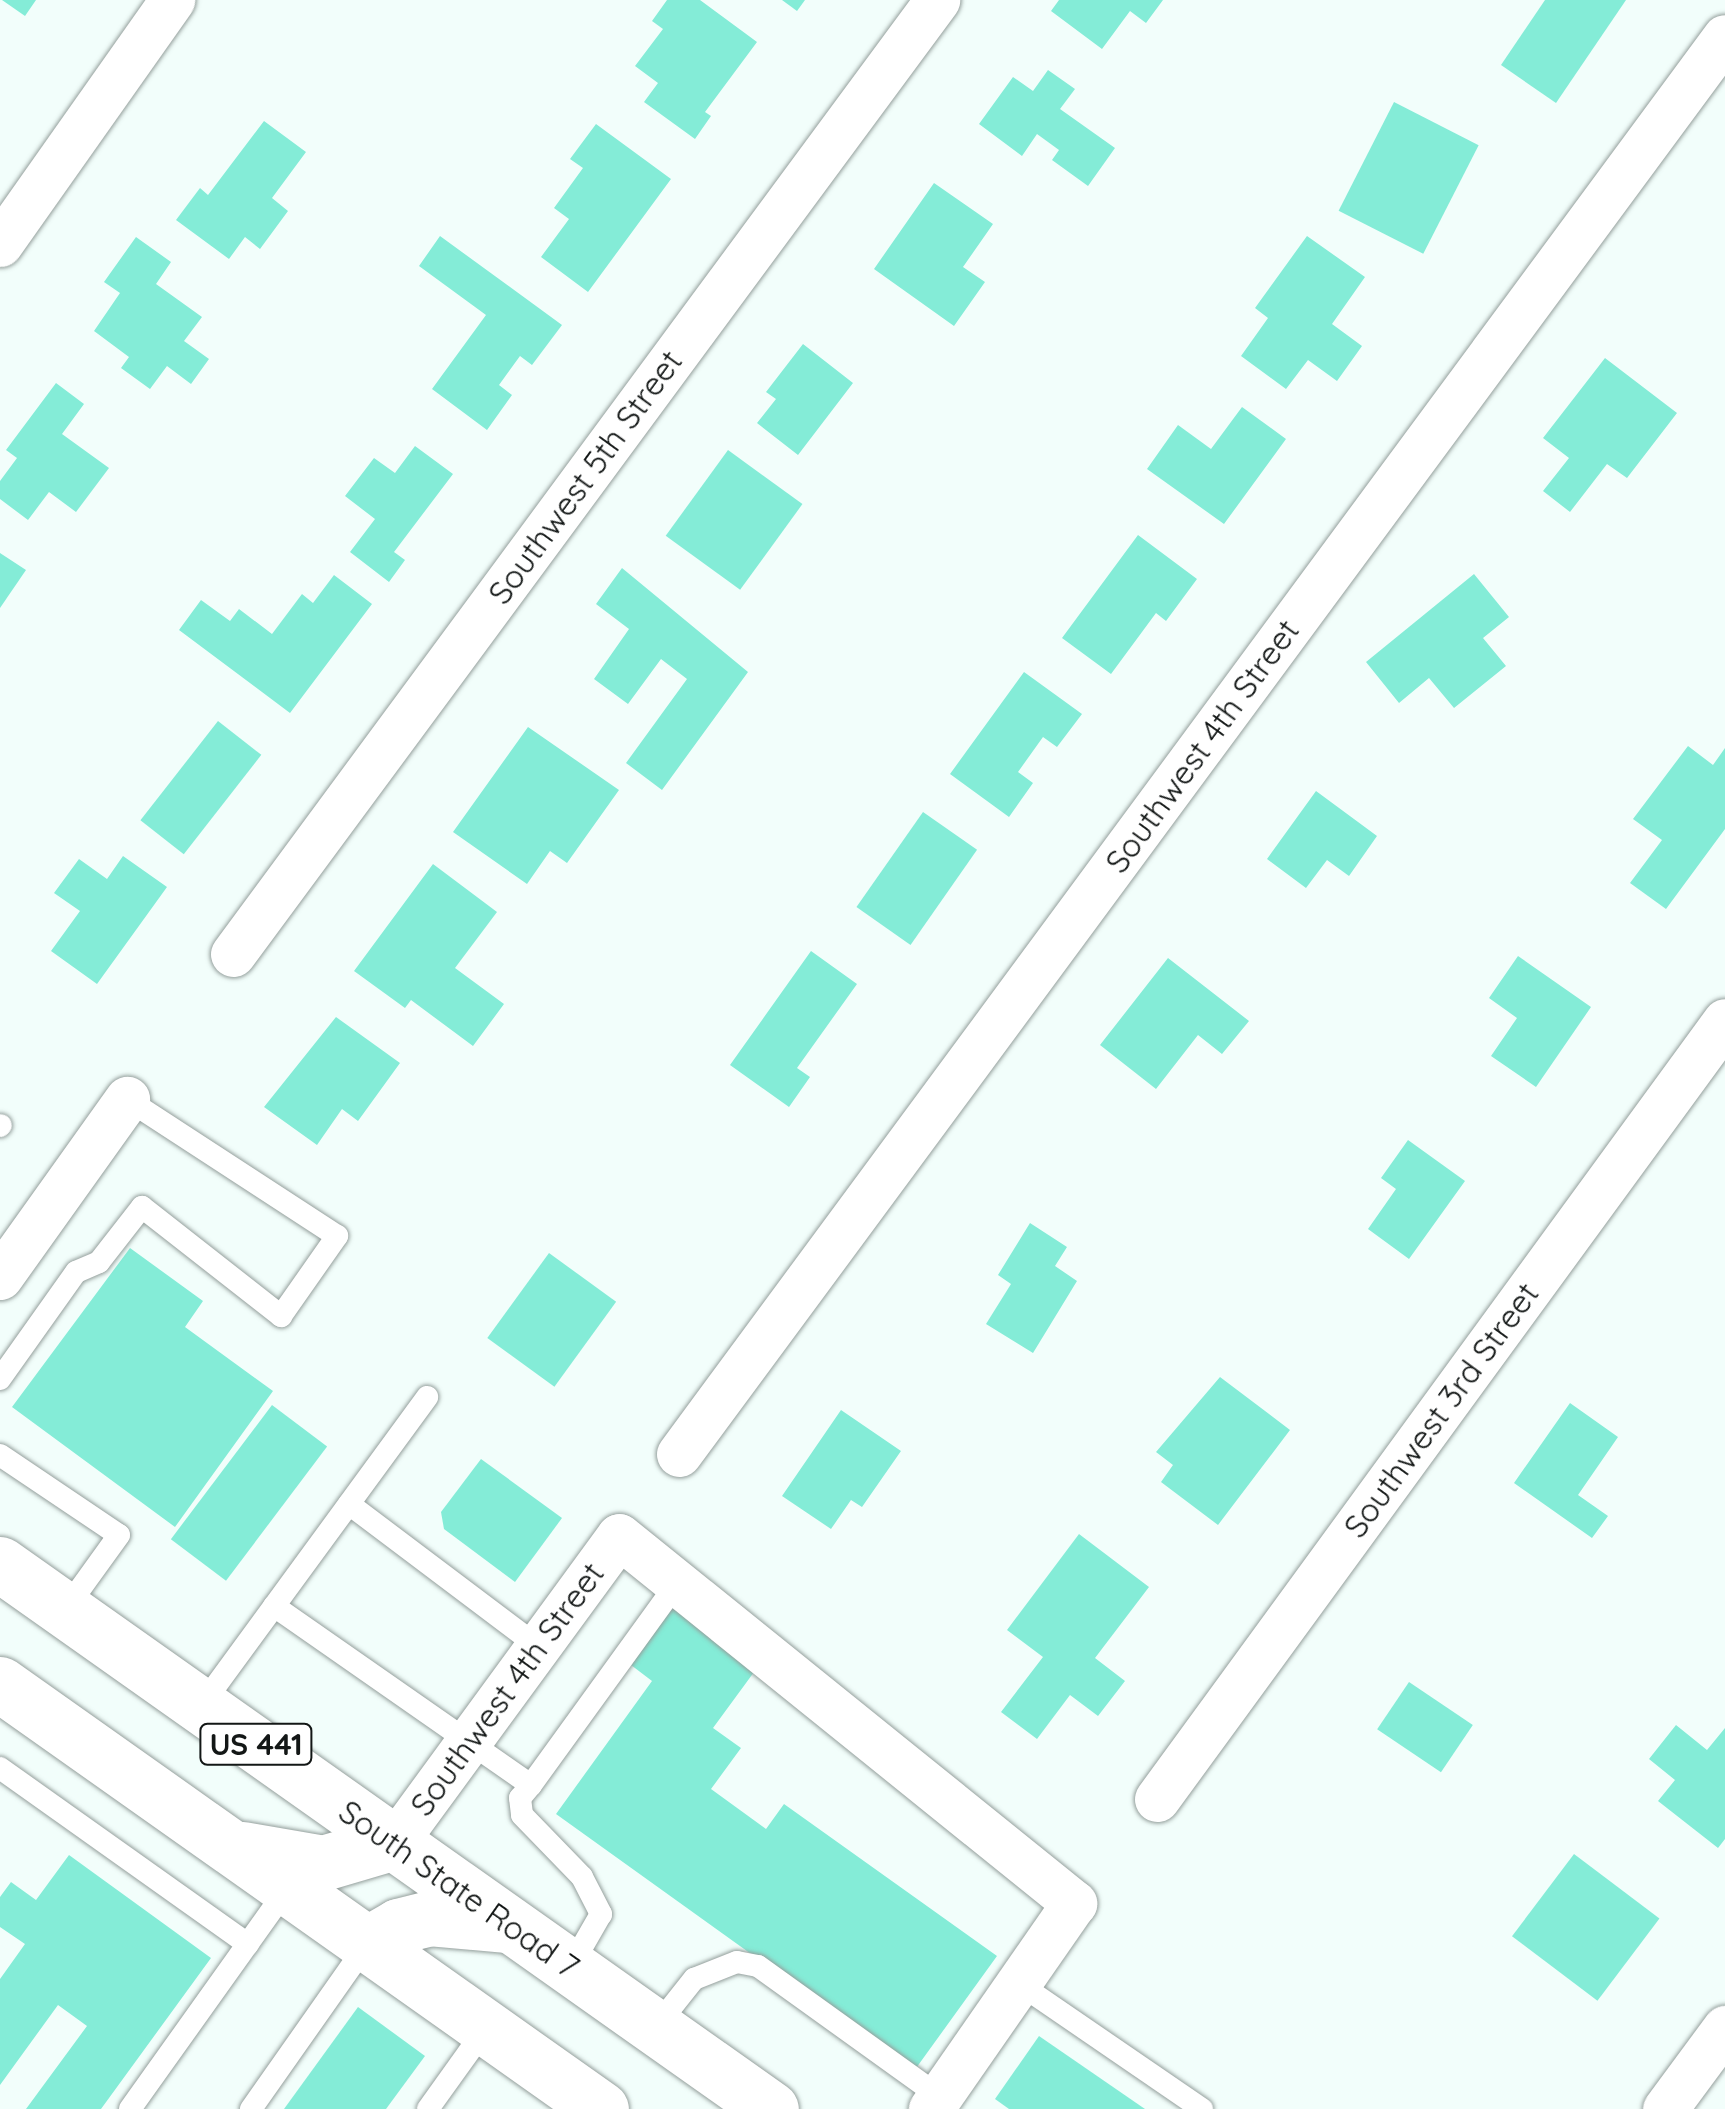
<!DOCTYPE html>
<html>
<head>
<meta charset="utf-8">
<style>
	body { margin:0 }
	#map { position:relative; width:1725px; height:2109px; overflow:hidden; background:#f2fefb; font-family:Quicksand,sans-serif }
	div>[style] { position:absolute }
	[style*='--x'] { left:calc(var(--x)*1px); top:calc(var(--y)*1px); width:calc(var(--w)*1px); rotate:calc(var(--a)*1deg) }
	.building>* { inset:0; background:#84ecd7; transform-origin:0 0 }
	.roads { filter:drop-shadow(0 0 2px #949f9c) drop-shadow(0 0 2px #949f9c) }
	.lane>* { height:22px; margin:-11px; padding:0 11px; transform-origin:11px; border-radius:11px; background:#fff }
	.street>* { height:45px; margin:-22.5px; padding:0 22.5px; transform-origin:22.5px; border-radius:22.5px; background:#fff }
	.primary>* { height:55px; margin:-27.5px; padding:0 27.5px; transform-origin:27.5px; border-radius:27.5px; background:#fff }
	span { translate:-50% -50%; white-space:nowrap; text-align:center; line-height:1.15; -webkit-text-stroke:10px #fff; paint-order:stroke }
	.shield-label span { padding:2px 8px; background:#fff; border:2px solid; border-radius:8px; -webkit-text-stroke-width:0 }
	.shield-label { font-size:30px; color:#131716; font-weight:700 }
	.street-label { font-size:32px; color:#131716 }
</style>
</head>
<body>
<div id="map">
	<div class="building">
		<i style="clip-path:polygon(2px 0,36px 0,25px 16px)"></i>
		<i style="clip-path:polygon(667px 0,700px 0,757px 42px,705px 112px,711px 116px,695px 139px,644px 102px,658px 83px,635px 66px,663px 29px,652px 21px)"></i>
		<i style="clip-path:polygon(782px 0,805px 0,797px 11px)"></i>
		<i style="clip-path:polygon(1059px 0,1163px 0,1146px 23px,1130px 11px,1102px 49px,1051px 11px)"></i>
		<i style="clip-path:polygon(1545px 0,1626px 0,1556px 103px,1501px 65px)"></i>
		<i style="clip-path:polygon(1048px 70px,1075px 89px,1060px 109px,1115px 148px,1088px 186px,1052px 160px,1059px 150px,1037px 134px,1022px 156px,979px 124px,1013px 77px,1033px 91px)"></i>
		<i style="left:1394px;top:102px;width:95px;height:122px;rotate:27deg"></i>
		<i style="clip-path:polygon(264px 121px,306px 152px,272px 198px,288px 211px,260px 249px,245px 237px,229px 259px,176px 220px,200px 188px,208px 195px)"></i>
		<i style="clip-path:polygon(596px 124px,671px 179px,588px 292px,541px 257px,569px 219px,554px 208px,583px 168px,570px 159px)"></i>
		<i style="clip-path:polygon(934px 183px,993px 224px,963px 267px,985px 282px,954px 326px,874px 269px)"></i>
		<i style="clip-path:polygon(440px 236px,562px 325px,532px 365px,520px 356px,499px 385px,512px 395px,487px 430px,432px 389px,486px 315px,419px 266px)"></i>
		<i style="clip-path:polygon(1307px 236px,1365px 277px,1332px 324px,1362px 346px,1337px 381px,1308px 360px,1286px 389px,1241px 356px,1268px 318px,1255px 308px)"></i>
		<i style="clip-path:polygon(136px 237px,171px 262px,156px 284px,202px 317px,184px 341px,209px 359px,191px 384px,167px 366px,150px 389px,121px 368px,129px 357px,94px 331px,120px 293px,104px 282px)"></i>
		<i style="clip-path:polygon(803px 344px,853px 383px,798px 455px,757px 423px,776px 399px,766px 392px)"></i>
		<i style="clip-path:polygon(1605px 358px,1677px 413px,1627px 478px,1607px 464px,1570px 512px,1543px 491px,1569px 458px,1543px 438px)"></i>
		<i style="clip-path:polygon(56px 383px,84px 404px,62px 434px,109px 468px,76px 512px,49px 492px,28px 520px,0 499px,0 481px,17px 458px,6px 450px)"></i>
		<i style="clip-path:polygon(1242px 407px,1286px 439px,1224px 524px,1147px 469px,1178px 425px,1211px 449px)"></i>
		<i style="clip-path:polygon(415px 446px,453px 474px,394px 552px,405px 560px,389px 582px,350px 552px,375px 519px,345px 496px,374px 458px,395px 473px)"></i>
		<i style="left:728px;top:450px;width:92px;height:106px;rotate:36deg"></i>
		<i style="clip-path:polygon(1138px 535px,1197px 579px,1166px 621px,1156px 613px,1111px 674px,1062px 638px)"></i>
		<i style="clip-path:polygon(0 553px,26px 570px,0 608px)"></i>
		<i style="clip-path:polygon(622px 568px,748px 672px,662px 790px,626px 763px,687px 679px,661px 659px,628px 704px,594px 679px,629px 629px,596px 604px)"></i>
		<i style="clip-path:polygon(1474px 574px,1509px 617px,1483px 638px,1506px 666px,1454px 708px,1429px 678px,1399px 703px,1366px 662px)"></i>
		<i style="clip-path:polygon(334px 575px,372px 604px,290px 713px,179px 630px,201px 600px,230px 621px,239px 609px,272px 634px,302px 594px,313px 603px)"></i>
		<i style="clip-path:polygon(1024px 672px,1082px 714px,1057px 747px,1043px 737px,1018px 772px,1033px 783px,1009px 817px,950px 774px)"></i>
		<i style="left:218px;top:721px;width:55px;height:126px;rotate:38deg"></i>
		<i style="clip-path:polygon(528px 727px,619px 790px,567px 863px,550px 851px,527px 884px,453px 832px)"></i>
		<i style="clip-path:polygon(1688px 746px,1713px 765px,1725px 748px,1725px 829px,1666px 909px,1630px 883px,1662px 840px,1633px 819px)"></i>
		<i style="clip-path:polygon(1316px 791px,1377px 836px,1349px 876px,1327px 860px,1306px 888px,1267px 859px)"></i>
		<i style="left:923px;top:812px;width:66px;height:116px;rotate:35deg"></i>
		<i style="clip-path:polygon(123px 856px,167px 887px,97px 984px,51px 951px,80px 911px,54px 893px,79px 859px,107px 879px)"></i>
		<i style="clip-path:polygon(433px 864px,497px 912px,455px 968px,504px 1004px,473px 1046px,411px 1000px,405px 1008px,354px 971px)"></i>
		<i style="clip-path:polygon(811px 951px,857px 984px,797px 1068px,810px 1077px,789px 1107px,730px 1065px)"></i>
		<i style="clip-path:polygon(1518px 956px,1591px 1007px,1536px 1087px,1491px 1056px,1517px 1018px,1489px 998px)"></i>
		<i style="clip-path:polygon(1168px 958px,1249px 1021px,1222px 1054px,1198px 1035px,1156px 1089px,1100px 1045px)"></i>
		<i style="clip-path:polygon(336px 1017px,400px 1063px,358px 1121px,342px 1109px,317px 1145px,264px 1107px)"></i>
		<i style="clip-path:polygon(1408px 1140px,1465px 1181px,1409px 1259px,1368px 1229px,1396px 1189px,1381px 1178px)"></i>
		<i style="clip-path:polygon(1030px 1223px,1067px 1247px,1055px 1266px,1077px 1281px,1033px 1353px,986px 1324px,1011px 1284px,998px 1275px)"></i>
		<i style="clip-path:polygon(130px 1248px,203px 1301px,185px 1327px,273px 1391px,175px 1527px,12px 1407px)"></i>
		<i style="left:549px;top:1253px;width:83px;height:105px;rotate:36deg"></i>
		<i style="clip-path:polygon(1220px 1377px,1290px 1430px,1218px 1525px,1161px 1482px,1173px 1465px,1156px 1452px)"></i>
		<i style="clip-path:polygon(1570px 1403px,1618px 1437px,1578px 1495px,1608px 1516px,1592px 1538px,1514px 1483px)"></i>
		<i style="left:272px;top:1405px;width:69px;height:168px;rotate:37deg"></i>
		<i style="clip-path:polygon(841px 1410px,901px 1451px,862px 1507px,851px 1500px,831px 1529px,782px 1496px)"></i>
		<i style="clip-path:polygon(481px 1459px,562px 1518px,515px 1582px,444px 1529px,441px 1512px)"></i>
		<i style="clip-path:polygon(1079px 1534px,1149px 1587px,1095px 1658px,1125px 1681px,1098px 1716px,1070px 1695px,1037px 1739px,1001px 1712px,1043px 1657px,1007px 1630px)"></i>
		<i style="clip-path:polygon(672px 1608px,757px 1668px,713px 1728px,741px 1748px,711px 1789px,766px 1829px,784px 1804px,997px 1956px,914px 2071px,556px 1814px,652px 1681px,631px 1665px)"></i>
		<i style="left:1409px;top:1682px;width:77px;height:57px;rotate:34deg"></i>
		<i style="clip-path:polygon(1676px 1725px,1707px 1750px,1725px 1728px,1725px 1839px,1718px 1848px,1658px 1801px,1675px 1780px,1649px 1759px)"></i>
		<i style="left:1574px;top:1854px;width:107px;height:103px;rotate:37deg"></i>
		<i style="clip-path:polygon(69px 1855px,211px 1958px,101px 2109px,26px 2109px,87px 2026px,58px 2005px,0 2085px,0 1979px,25px 1944px,0 1927px,0 1897px,11px 1882px,36px 1900px)"></i>
		<i style="clip-path:polygon(358px 2007px,425px 2056px,386px 2109px,284px 2109px)"></i>
		<i style="clip-path:polygon(1039px 2036px,1145px 2109px,1009px 2109px,995px 2099px)"></i>
	</div>
	<div class="roads">
		<div class="lane">
			<i style="--x:0;--y:1126;--w:1;--a:-45"></i>
			<i style="--x:0;--y:1379;--w:131;--a:-54.6"></i>
			<i style="--x:76;--y:1272;--w:25;--a:-23"></i>
			<i style="--x:99;--y:1262;--w:70;--a:-52"></i>
			<i style="--x:142;--y:1207;--w:177;--a:38.1"></i>
			<i style="--x:281;--y:1316;--w:98;--a:-55"></i>
			<i style="--x:337;--y:1236;--w:251;--a:-146.9"></i>
			<i style="--x:0;--y:1455;--w:143;--a:33.9"></i>
			<i style="--x:119;--y:1535;--w:92;--a:125.8"></i>
			<i style="--x:349;--y:1504;--w:238;--a:37"></i>
			<i style="--x:274;--y:1606;--w:313;--a:34.9"></i>
			<i style="--x:531;--y:1785;--w:249;--a:-54.1"></i>
			<i style="--x:201;--y:1706;--w:383;--a:-53.8"></i>
			<i style="--x:0;--y:1768;--w:304;--a:35.4"></i>
			<i style="--x:531;--y:1785;--w:17;--a:130"></i>
			<i style="--x:520;--y:1798;--w:17;--a:83"></i>
			<i style="--x:522;--y:1815;--w:86;--a:45.9"></i>
			<i style="--x:582;--y:1877;--w:42;--a:62.8"></i>
			<i style="--x:601;--y:1914;--w:62;--a:119.9"></i>
			<i style="--x:1018;--y:1983;--w:223;--a:34.4"></i>
			<i style="--x:655;--y:2028;--w:63;--a:-51.5"></i>
			<i style="--x:694;--y:1979;--w:46;--a:-21.6"></i>
			<i style="--x:737;--y:1962;--w:21;--a:11"></i>
			<i style="--x:758;--y:1966;--w:224;--a:35.7"></i>
			<i style="--x:130;--y:2109;--w:270;--a:-54.5"></i>
			<i style="--x:251;--y:2109;--w:202;--a:-54.9"></i>
			<i style="--x:428;--y:2109;--w:100;--a:-54.4"></i>
		</div>
		<div class="street">
			<i style="--x:0;--y:244;--w:299;--a:-54.8"></i>
			<i style="--x:233;--y:954;--w:1186;--a:-53.57"></i>
			<i style="--x:0;--y:1277;--w:219;--a:-54.5"></i>
			<i style="--x:679;--y:1454;--w:1761;--a:-53.57"></i>
			<i style="--x:1157;--y:1799;--w:963;--a:-53.87"></i>
			<i style="--x:395;--y:1842;--w:379;--a:-53.8"></i>
			<i style="--x:619;--y:1536;--w:585;--a:38.89"></i>
			<i style="--x:1074;--y:1903;--w:251;--a:124.8"></i>
			<i style="--x:1665;--y:2109;--w:101;--a:-53.5"></i>
		</div>
		<div class="primary">
			<i style="--x:0;--y:1564;--w:944;--a:35.26"></i>
			<i style="--x:0;--y:1684;--w:736;--a:35.27"></i>
			<i style="--x:243;--y:1849;--w:81;--a:9.9"></i>
			<i style="--x:323;--y:1863;--w:75;--a:-16.3"></i>
			<i style="--x:367;--y:1944;--w:36;--a:-30"></i>
			<i style="--x:398;--y:1926;--w:32;--a:-14"></i>
			<i style="--x:429;--y:1918;--w:79;--a:5.1"></i>
		</div>
	</div>
	<div class="shield-label">
		<span style="left:256px;top:1744px">US 441</span>
	</div>
	<div class="street-label">
		<span style="left:585px;top:477px;rotate:-54deg">Southwest 5th Street</span>
		<span style="left:1202px;top:746px;rotate:-54deg">Southwest 4th Street</span>
		<span style="left:1441px;top:1410px;rotate:-54deg">Southwest 3rd Street</span>
		<span style="left:507px;top:1689px;rotate:-54deg">Southwest 4th Street</span>
		<span style="left:459px;top:1889px;rotate:35deg">South State Road 7</span>
	</div>
</div>
</body>
</html>
